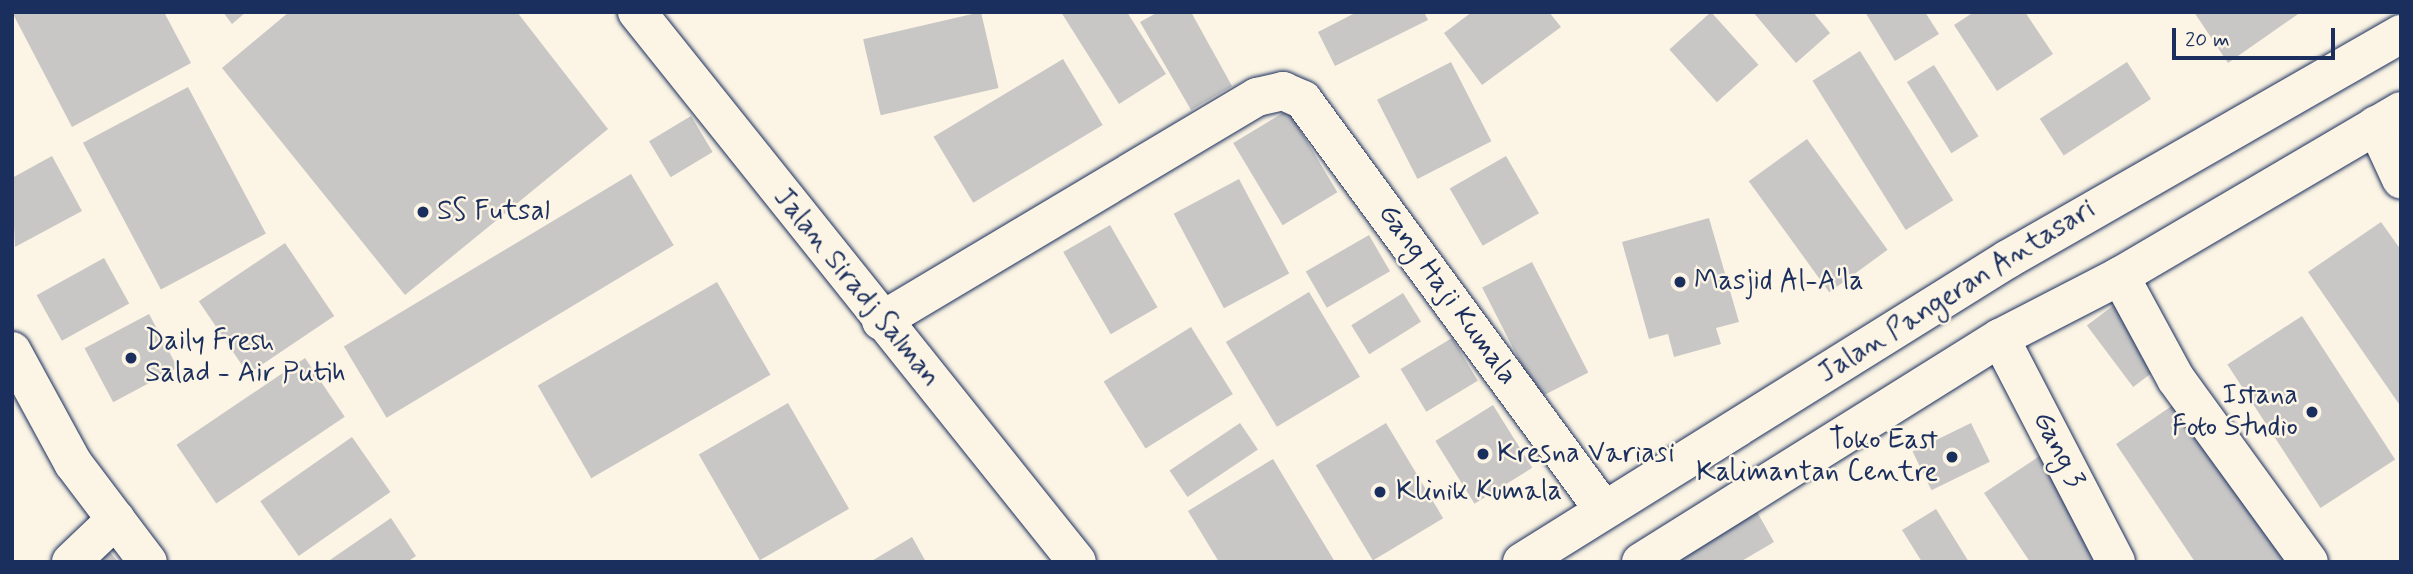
<!DOCTYPE html>
<html>
<head>
<meta charset="utf-8">
<style>
	body { margin:0 }
	#map { position:relative; width:2413px; height:574px; overflow:hidden; background:#fcf5e5; font-family:Mynerve,sans-serif }
	div>[style] { position:absolute }
	[style*='--x'] { left:calc(var(--x)*1px); top:calc(var(--y)*1px); width:calc(var(--w)*1px); rotate:calc(var(--a)*1deg) }
	.building>* { inset:0; background:#c8c7c6; transform-origin:0 0 }
	.roads { filter:drop-shadow(0 0 2px #1b2f5e) drop-shadow(0 0 2px #1b2f5e) }
	.street>* { height:38px; margin:-19px; padding:0 19px; transform-origin:19px; border-radius:19px; background:#fcf5e5 }
	.secondary>* { height:38px; margin:-19px; padding:0 19px; transform-origin:19px; border-radius:19px; background:#fcf5e5 }
	.highway>* { height:38px; margin:-19px; padding:0 19px; transform-origin:19px; border-radius:19px; background:#fcf5e5 }
	.dots>* { width:19px; height:19px; translate:-50% -50%; box-sizing:border-box; border:4px solid #fcf5e5; border-radius:50% }
	span { translate:-50% -50%; white-space:nowrap; text-align:center; line-height:1.15; -webkit-text-stroke:5px #fcf5e5; paint-order:stroke }
	.poi-label { font-size:28px; color:#1b2f5e }
	.left { translate:0 -50%; text-align:left }
	.right { translate:-100% -50%; text-align:right }
	.street-label { font-size:28px; color:#1b2f5e }
	.frame { position:absolute; inset:0; border:14px solid #1b2f5e; pointer-events:none }
	.scale { position:absolute; left:2172px; top:28px; width:163px; height:32px; box-sizing:border-box; border:4px solid #1b2f5e; border-top:0; padding-left:9px; font-size:21px; line-height:24px; white-space:nowrap; color:#1b2f5e; -webkit-text-stroke:5px #fcf5e5; paint-order:stroke }
</style>
</head>
<body>
<div id="map">
	<div class="building">
		<i style="clip-path:polygon(12px 12px,164px 12px,191px 63px,72px 127px)"></i>
		<i style="clip-path:polygon(223px 12px,246px 12px,232px 24px)"></i>
		<i style="clip-path:polygon(289px 12px,517px 12px,608px 129px,405px 295px,222px 68px)"></i>
		<i style="left:981px;top:12px;width:78px;height:121px;rotate:77deg"></i>
		<i style="clip-path:polygon(1061px 12px,1127px 12px,1166px 74px,1119px 104px)"></i>
		<i style="clip-path:polygon(1158px 12px,1191px 12px,1232px 86px,1191px 110px,1140px 22px)"></i>
		<i style="clip-path:polygon(1357px 12px,1424px 12px,1428px 20px,1335px 66px,1318px 32px)"></i>
		<i style="clip-path:polygon(1472px 12px,1549px 12px,1561px 27px,1482px 85px,1444px 33px)"></i>
		<i style="left:1711px;top:12px;width:71px;height:56px;rotate:48deg"></i>
		<i style="clip-path:polygon(1753px 12px,1813px 12px,1830px 33px,1796px 63px)"></i>
		<i style="clip-path:polygon(1865px 12px,1925px 12px,1939px 34px,1895px 61px)"></i>
		<i style="clip-path:polygon(1974px 12px,2025px 12px,2053px 54px,1997px 91px,1954px 25px)"></i>
		<i style="clip-path:polygon(2194px 12px,2301px 12px,2228px 63px)"></i>
		<i style="left:1860px;top:51px;width:176px;height:56px;rotate:58deg"></i>
		<i style="left:1063px;top:59px;width:77px;height:151px;rotate:59deg"></i>
		<i style="left:1451px;top:62px;width:89px;height:83px;rotate:63deg"></i>
		<i style="left:2127px;top:62px;width:44px;height:104px;rotate:57deg"></i>
		<i style="left:1934px;top:65px;width:84px;height:32px;rotate:58deg"></i>
		<i style="left:188px;top:87px;width:166px;height:119px;rotate:62deg"></i>
		<i style="left:1288px;top:110px;width:96px;height:64px;rotate:59deg"></i>
		<i style="left:691px;top:116px;width:42px;height:49px;rotate:59deg"></i>
		<i style="left:1807px;top:139px;width:137px;height:72px;rotate:54deg"></i>
		<i style="clip-path:polygon(52px 156px,82px 211px,15px 247px,12px 178px)"></i>
		<i style="left:1506px;top:156px;width:66px;height:65px;rotate:60deg"></i>
		<i style="left:631px;top:174px;width:83px;height:335px;rotate:59deg"></i>
		<i style="left:1239px;top:179px;width:107px;height:74px;rotate:62deg"></i>
		<i style="clip-path:polygon(1709px 218px,1739px 322px,1716px 328px,1721px 344px,1674px 357px,1668px 334px,1649px 339px,1622px 242px)"></i>
		<i style="clip-path:polygon(2381px 222px,2401px 250px,2401px 407px,2308px 272px)"></i>
		<i style="left:1110px;top:225px;width:95px;height:54px;rotate:60deg"></i>
		<i style="left:1369px;top:235px;width:42px;height:73px;rotate:60deg"></i>
		<i style="left:285px;top:243px;width:88px;height:104px;rotate:56deg"></i>
		<i style="left:104px;top:258px;width:52px;height:77px;rotate:61deg"></i>
		<i style="left:1532px;top:262px;width:124px;height:56px;rotate:63deg"></i>
		<i style="left:717px;top:282px;width:107px;height:207px;rotate:60deg"></i>
		<i style="left:1309px;top:292px;width:99px;height:97px;rotate:59deg"></i>
		<i style="left:1403px;top:293px;width:34px;height:61px;rotate:58deg"></i>
		<i style="left:2114px;top:305px;width:77px;height:34px;rotate:53deg"></i>
		<i style="left:149px;top:314px;width:61px;height:73px;rotate:62deg"></i>
		<i style="left:2302px;top:316px;width:171px;height:89px;rotate:57deg"></i>
		<i style="left:1191px;top:327px;width:79px;height:103px;rotate:58deg"></i>
		<i style="left:1452px;top:338px;width:50px;height:60px;rotate:59deg"></i>
		<i style="left:305px;top:358px;width:71px;height:155px;rotate:56deg"></i>
		<i style="clip-path:polygon(2182px 399px,2292px 562px,2195px 562px,2116px 444px)"></i>
		<i style="left:788px;top:403px;width:122px;height:103px;rotate:60deg"></i>
		<i style="left:1493px;top:405px;width:74px;height:68px;rotate:58deg"></i>
		<i style="left:1240px;top:423px;width:32px;height:85px;rotate:56deg"></i>
		<i style="left:1386px;top:423px;width:111px;height:82px;rotate:59deg"></i>
		<i style="left:1971px;top:423px;width:43px;height:65px;rotate:64deg"></i>
		<i style="left:352px;top:437px;width:67px;height:112px;rotate:55deg"></i>
		<i style="clip-path:polygon(2044px 453px,2109px 551px,2093px 562px,2030px 562px,1984px 493px)"></i>
		<i style="clip-path:polygon(1273px 459px,1335px 562px,1219px 562px,1188px 511px)"></i>
		<i style="clip-path:polygon(1936px 509px,1969px 562px,1922px 562px,1902px 530px)"></i>
		<i style="clip-path:polygon(1756px 510px,1774px 542px,1740px 562px,1664px 562px)"></i>
		<i style="clip-path:polygon(391px 518px,416px 556px,407px 562px,327px 562px)"></i>
		<i style="clip-path:polygon(912px 537px,926px 562px,870px 562px)"></i>
		<i style="clip-path:polygon(105px 546px,118px 562px,86px 562px)"></i>
	</div>
	<div class="roads">
		<div class="street">
			<i style="--x:2376;--y:125;--w:60;--a:65.2"></i>
			<i style="--x:2120;--y:276;--w:117;--a:61.5"></i>
			<i style="--x:2176;--y:379;--w:226;--a:54"></i>
			<i style="--x:881;--y:321;--w:438;--a:-30.8"></i>
			<i style="--x:1257;--y:97;--w:27;--a:-13"></i>
			<i style="--x:1283;--y:91;--w:22;--a:24"></i>
			<i style="--x:1303;--y:100;--w:507;--a:53.74"></i>
			<i style="--x:2000;--y:338;--w:252;--a:62.6"></i>
			<i style="--x:12;--y:351;--w:128;--a:61.4"></i>
			<i style="--x:73;--y:463;--w:124;--a:52.9"></i>
			<i style="--x:71;--y:562;--w:62;--a:-43.7"></i>
		</div>
		<div class="secondary">
			<i style="--x:637;--y:12;--w:704;--a:51.34"></i>
		</div>
		<div class="highway">
			<i style="--x:1522;--y:562;--w:573;--a:-31.94"></i>
			<i style="--x:2008;--y:259;--w:453;--a:-29.8"></i>
			<i style="--x:1641;--y:562;--w:423;--a:-32"></i>
			<i style="--x:2000;--y:338;--w:135;--a:-27.3"></i>
			<i style="--x:2120;--y:276;--w:326;--a:-30.4"></i>
		</div>
	</div>
	<div class="dots">
		<i style="left:423px;top:212px;background:#1b2f5e"></i>
		<i style="left:1680px;top:282px;background:#1b2f5e"></i>
		<i style="left:131px;top:358px;background:#1b2f5e"></i>
		<i style="left:2312px;top:412px;background:#1b2f5e"></i>
		<i style="left:1483px;top:454px;background:#1b2f5e"></i>
		<i style="left:1952px;top:457px;background:#1b2f5e"></i>
		<i style="left:1380px;top:492px;background:#1b2f5e"></i>
	</div>
	<div class="poi-label">
		<span class="left" style="left:437px;top:212px">SS Futsal</span>
		<span class="left" style="left:1694px;top:282px">Masjid Al-A'la</span>
		<span class="left" style="left:145px;top:358px">Daily Fresh<br>Salad - Air Putih</span>
		<span class="right" style="left:2298px;top:412px">Istana<br>Foto Studio</span>
		<span class="right" style="left:1938px;top:457px">Toko East<br>Kalimantan Centre</span>
		<span class="left" style="left:1497px;top:454px">Kresna Variasi</span>
		<span class="left" style="left:1396px;top:492px">Klinik Kumala</span>
	</div>
	<div class="street-label">
		<span style="left:856px;top:288px;rotate:51deg">Jalan Siradj Salman</span>
		<span style="left:1957px;top:292px;rotate:-32deg">Jalan Pangeran Antasari</span>
		<span style="left:1447px;top:295px;rotate:54deg">Gang Haji Kumala</span>
		<span style="left:2058px;top:450px;rotate:63deg">Gang 3</span>
	</div>
	<div class="frame"></div>
	<div class="scale">20 m</div>
</div>
</body>
</html>
